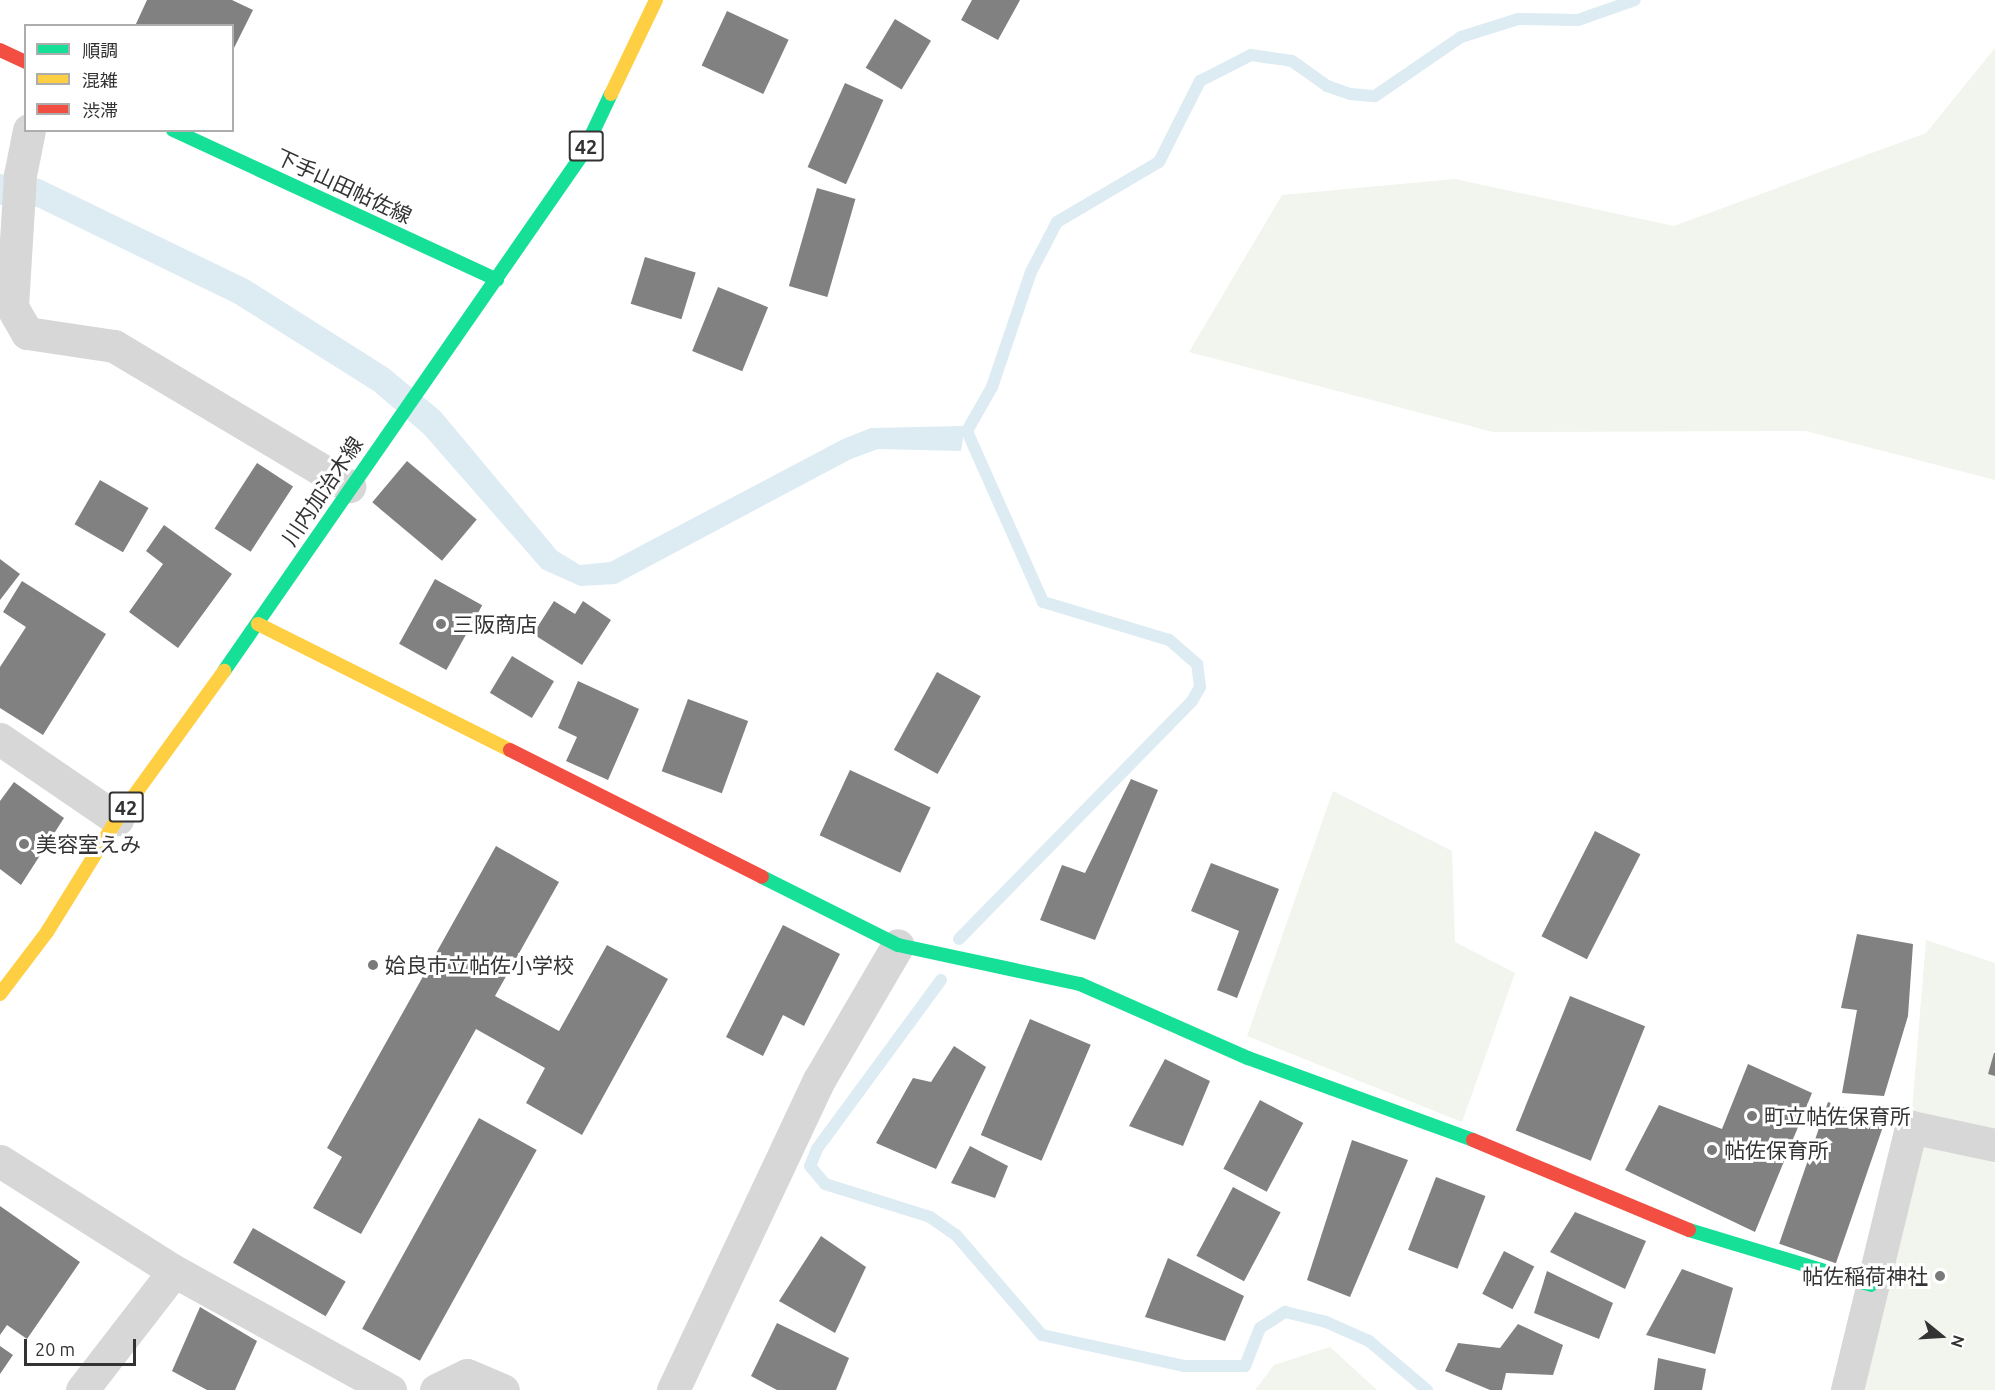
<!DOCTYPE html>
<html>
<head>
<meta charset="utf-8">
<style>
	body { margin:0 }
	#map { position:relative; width:1995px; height:1390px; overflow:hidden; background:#fff; font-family:Ubuntu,"Noto Sans JP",sans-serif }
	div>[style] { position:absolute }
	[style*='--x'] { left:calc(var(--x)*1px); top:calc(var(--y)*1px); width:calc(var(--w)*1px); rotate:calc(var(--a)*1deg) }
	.green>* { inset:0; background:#f1f5ed }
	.water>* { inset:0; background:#ddebf3 }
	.stream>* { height:12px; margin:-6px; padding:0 6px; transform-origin:6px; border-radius:6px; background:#ddebf3 }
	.building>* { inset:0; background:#818181; transform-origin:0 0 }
	.street>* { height:33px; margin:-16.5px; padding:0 16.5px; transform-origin:16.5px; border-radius:16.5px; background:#d7d7d7 }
	.fast>* { height:14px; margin:-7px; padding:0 7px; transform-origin:7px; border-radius:7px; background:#16e098 }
	.slow>* { height:14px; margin:-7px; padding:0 7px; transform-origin:7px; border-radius:7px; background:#ffcf43 }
	.jam>* { height:14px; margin:-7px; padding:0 7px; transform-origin:7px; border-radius:7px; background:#f24e42 }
	.dots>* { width:16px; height:16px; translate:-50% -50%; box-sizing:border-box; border:3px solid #fff; border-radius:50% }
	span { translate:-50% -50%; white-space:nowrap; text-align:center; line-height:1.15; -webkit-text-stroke:6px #fff; paint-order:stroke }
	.shield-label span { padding:2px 4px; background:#fff; border:2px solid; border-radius:4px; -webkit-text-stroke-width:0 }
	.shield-label { font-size:20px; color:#333; font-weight:700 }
	.street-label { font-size:21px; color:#333 }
	.poi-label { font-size:21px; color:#333 }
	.left { translate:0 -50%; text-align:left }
	.right { translate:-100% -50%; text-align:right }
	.legend { position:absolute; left:24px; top:24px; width:210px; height:108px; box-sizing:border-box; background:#fff; border:2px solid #adadad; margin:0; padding:8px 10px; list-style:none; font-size:18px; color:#333 }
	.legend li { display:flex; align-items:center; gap:12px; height:30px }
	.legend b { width:30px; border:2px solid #adadad }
	.north { position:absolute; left:1911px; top:1306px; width:60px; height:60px; -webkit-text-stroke:4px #fff; paint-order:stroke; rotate:108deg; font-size:16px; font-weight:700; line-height:24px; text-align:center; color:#333 }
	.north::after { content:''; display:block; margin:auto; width:21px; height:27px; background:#333; clip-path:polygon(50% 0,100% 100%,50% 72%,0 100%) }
	.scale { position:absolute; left:24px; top:1339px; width:112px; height:27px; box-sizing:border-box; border:3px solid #333; border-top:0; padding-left:8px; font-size:18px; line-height:21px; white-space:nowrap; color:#333; -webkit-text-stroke:4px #fff; paint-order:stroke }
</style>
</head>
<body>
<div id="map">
	<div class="green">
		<i style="clip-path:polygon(1995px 48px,1995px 480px,1806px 431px,1493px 432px,1189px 352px,1282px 195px,1455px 179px,1674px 226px,1926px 133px)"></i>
		<i style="clip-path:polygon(1333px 791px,1452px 851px,1455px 942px,1515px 973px,1462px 1122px,1247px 1036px)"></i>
		<i style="clip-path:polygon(1926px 940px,1995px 963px,1995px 1130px,1912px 1111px)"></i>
		<i style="clip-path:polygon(1920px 1143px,1995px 1163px,1995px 1390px,1856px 1390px)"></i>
		<i style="clip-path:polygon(1330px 1347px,1377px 1390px,1255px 1390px,1274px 1365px)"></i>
	</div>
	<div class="water">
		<i style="clip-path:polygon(0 174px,40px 179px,249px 280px,388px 368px,440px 411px,557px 551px,580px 565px,610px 562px,843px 439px,871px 428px,965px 426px,961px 451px,878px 449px,851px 459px,616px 584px,580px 586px,542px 569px,424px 434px,374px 391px,234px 303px,37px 207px,0 205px)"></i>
	</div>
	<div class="stream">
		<i style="--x:959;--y:939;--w:333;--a:-45.6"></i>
		<i style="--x:1192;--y:701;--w:16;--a:-60"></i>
		<i style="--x:1200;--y:687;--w:23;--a:-97"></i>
		<i style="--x:1197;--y:664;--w:37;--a:-139"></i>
		<i style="--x:1169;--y:640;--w:132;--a:-163.2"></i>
		<i style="--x:1043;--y:602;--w:187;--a:-114"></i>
		<i style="--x:967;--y:431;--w:51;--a:-60.4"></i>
		<i style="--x:992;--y:387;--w:121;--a:-71.3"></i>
		<i style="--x:1031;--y:272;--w:56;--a:-62.5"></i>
		<i style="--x:1057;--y:222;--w:118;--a:-30.5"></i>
		<i style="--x:1159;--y:162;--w:91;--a:-63.2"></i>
		<i style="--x:1200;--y:81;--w:57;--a:-27"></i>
		<i style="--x:1251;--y:55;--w:41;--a:8.3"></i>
		<i style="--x:1292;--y:61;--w:43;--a:35.5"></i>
		<i style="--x:1327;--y:86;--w:24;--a:19"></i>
		<i style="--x:1350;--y:94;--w:25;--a:5"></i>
		<i style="--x:1375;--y:96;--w:104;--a:-34.5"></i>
		<i style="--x:1461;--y:37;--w:60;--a:-17.5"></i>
		<i style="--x:1518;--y:19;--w:60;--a:1"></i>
		<i style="--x:1578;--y:20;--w:60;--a:-19.3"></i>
		<i style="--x:941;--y:980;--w:210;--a:126.3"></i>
		<i style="--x:817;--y:1149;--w:18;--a:112"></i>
		<i style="--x:810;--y:1166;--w:23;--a:50"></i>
		<i style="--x:825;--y:1184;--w:110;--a:17.4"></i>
		<i style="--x:930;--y:1217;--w:32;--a:35"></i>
		<i style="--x:956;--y:1235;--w:132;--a:49.3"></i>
		<i style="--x:1042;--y:1335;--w:145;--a:12.3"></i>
		<i style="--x:1184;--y:1366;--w:61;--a:0"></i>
		<i style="--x:1245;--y:1366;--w:41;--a:-68.5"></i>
		<i style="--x:1260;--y:1328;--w:30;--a:-33"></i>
		<i style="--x:1285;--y:1312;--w:42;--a:13.7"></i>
		<i style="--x:1326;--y:1322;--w:47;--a:23.8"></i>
		<i style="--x:1369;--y:1341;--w:76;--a:40.2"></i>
	</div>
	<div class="building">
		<i style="clip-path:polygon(147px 0,232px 0,253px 10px,232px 52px,232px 26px,135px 26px)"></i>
		<i style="clip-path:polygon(972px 0,1020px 0,998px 40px,961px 20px)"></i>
		<i style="left:727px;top:11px;width:68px;height:60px;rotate:25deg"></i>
		<i style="left:895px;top:19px;width:42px;height:57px;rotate:31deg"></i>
		<i style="left:845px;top:83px;width:42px;height:92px;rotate:24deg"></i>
		<i style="left:817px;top:188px;width:40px;height:102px;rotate:16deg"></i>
		<i style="left:645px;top:257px;width:53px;height:49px;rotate:17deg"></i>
		<i style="left:718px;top:287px;width:54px;height:69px;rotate:22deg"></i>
		<i style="left:407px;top:461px;width:91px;height:54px;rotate:40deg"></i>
		<i style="left:257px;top:463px;width:43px;height:78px;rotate:33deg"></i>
		<i style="left:100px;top:480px;width:56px;height:51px;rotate:30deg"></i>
		<i style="clip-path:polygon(164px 525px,232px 574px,178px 648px,129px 612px,163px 564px,146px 551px)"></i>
		<i style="clip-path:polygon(0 559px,20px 574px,0 600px)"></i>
		<i style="left:435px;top:579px;width:54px;height:74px;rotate:29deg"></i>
		<i style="clip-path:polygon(22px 581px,106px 634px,43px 735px,0 708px,0 667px,26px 627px,3px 612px)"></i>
		<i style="clip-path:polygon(554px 601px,575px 614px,583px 601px,611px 620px,582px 665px,533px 634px)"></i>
		<i style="left:512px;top:656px;width:49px;height:43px;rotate:31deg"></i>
		<i style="left:937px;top:672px;width:50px;height:89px;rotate:29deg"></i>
		<i style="clip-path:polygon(578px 681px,639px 709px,608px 780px,566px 761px,577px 737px,558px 728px)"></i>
		<i style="left:688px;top:699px;width:64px;height:77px;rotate:20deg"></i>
		<i style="left:850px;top:770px;width:89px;height:72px;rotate:25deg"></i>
		<i style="clip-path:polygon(1131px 779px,1158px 790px,1095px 940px,1040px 920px,1062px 865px,1085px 873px)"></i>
		<i style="clip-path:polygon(14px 782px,64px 818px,21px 885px,0 869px,0 801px)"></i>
		<i style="left:1595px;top:831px;width:51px;height:118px;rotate:27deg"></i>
		<i style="clip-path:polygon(496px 846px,559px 882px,495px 996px,559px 1031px,607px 945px,668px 979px,582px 1135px,526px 1103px,545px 1068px,476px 1029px,361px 1234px,313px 1208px,342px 1157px,327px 1148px)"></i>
		<i style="clip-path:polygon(1211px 863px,1279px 889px,1237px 998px,1217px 990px,1239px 931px,1191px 911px)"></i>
		<i style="clip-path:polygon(783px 925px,840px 954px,804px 1026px,783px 1015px,763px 1056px,726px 1037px)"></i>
		<i style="clip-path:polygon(1857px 934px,1913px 944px,1908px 1016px,1884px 1096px,1842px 1093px,1857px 1010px,1841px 1008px)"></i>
		<i style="left:1570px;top:996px;width:81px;height:145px;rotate:22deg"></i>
		<i style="left:1030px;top:1019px;width:66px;height:126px;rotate:23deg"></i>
		<i style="clip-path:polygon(954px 1046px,986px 1067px,936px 1169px,876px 1143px,913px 1078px,931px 1082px)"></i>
		<i style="clip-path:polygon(1994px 1053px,1995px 1053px,1995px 1076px,1988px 1074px)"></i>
		<i style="clip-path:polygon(1165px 1059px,1210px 1081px,1183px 1146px,1129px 1126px)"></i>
		<i style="clip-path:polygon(1748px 1064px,1812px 1093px,1755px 1232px,1625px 1170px,1659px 1105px,1722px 1129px)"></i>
		<i style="left:1260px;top:1100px;width:49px;height:78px;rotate:28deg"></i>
		<i style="left:1828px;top:1102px;width:60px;height:150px;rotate:19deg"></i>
		<i style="left:479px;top:1118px;width:66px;height:241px;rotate:29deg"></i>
		<i style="clip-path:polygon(1352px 1140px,1408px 1160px,1350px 1297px,1307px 1280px)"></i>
		<i style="clip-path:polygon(970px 1146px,1008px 1166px,995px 1198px,951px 1183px)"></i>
		<i style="left:1436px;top:1177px;width:53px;height:78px;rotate:21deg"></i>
		<i style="left:1233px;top:1187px;width:54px;height:78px;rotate:28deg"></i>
		<i style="clip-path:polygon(0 1206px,80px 1262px,27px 1339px,7px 1325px,0 1335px)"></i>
		<i style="clip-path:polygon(1575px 1212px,1646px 1241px,1625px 1289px,1550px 1252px)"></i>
		<i style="left:253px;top:1228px;width:107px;height:40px;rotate:30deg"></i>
		<i style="clip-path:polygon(821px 1236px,866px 1267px,835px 1333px,779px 1301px)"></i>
		<i style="left:1504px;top:1251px;width:34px;height:48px;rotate:27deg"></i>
		<i style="clip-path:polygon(1168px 1258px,1244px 1296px,1225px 1341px,1145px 1317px)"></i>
		<i style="clip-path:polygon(1682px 1269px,1733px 1288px,1715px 1354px,1646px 1335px)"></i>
		<i style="clip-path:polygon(1547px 1271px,1613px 1303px,1599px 1339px,1534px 1313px)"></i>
		<i style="clip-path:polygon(200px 1307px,257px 1341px,235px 1390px,207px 1390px,172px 1371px)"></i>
		<i style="clip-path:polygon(777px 1323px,849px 1358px,836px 1390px,777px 1390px,751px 1376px)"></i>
		<i style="clip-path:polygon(1518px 1324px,1563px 1345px,1553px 1375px,1506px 1373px,1502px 1390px,1490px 1390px,1445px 1371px,1458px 1343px,1500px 1348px)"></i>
		<i style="clip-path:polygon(0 1346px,13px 1355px,0 1374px)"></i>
		<i style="clip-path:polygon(1658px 1358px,1706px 1369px,1702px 1390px,1654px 1390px)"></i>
	</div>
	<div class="street">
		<i style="--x:29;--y:130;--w:46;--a:101.3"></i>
		<i style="--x:20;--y:175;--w:132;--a:93.5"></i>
		<i style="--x:12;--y:307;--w:30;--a:60"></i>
		<i style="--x:27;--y:333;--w:88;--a:8.5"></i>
		<i style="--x:114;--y:346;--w:274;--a:30.8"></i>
		<i style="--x:0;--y:739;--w:142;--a:34.4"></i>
		<i style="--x:0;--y:1161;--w:206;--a:32.3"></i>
		<i style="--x:174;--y:1271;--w:247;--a:28.9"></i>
		<i style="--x:82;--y:1390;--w:150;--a:-52.3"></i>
		<i style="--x:436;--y:1390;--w:34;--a:-26"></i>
		<i style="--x:467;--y:1375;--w:39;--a:23"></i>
		<i style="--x:673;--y:1390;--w:343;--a:-64.8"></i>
		<i style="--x:819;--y:1080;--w:156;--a:-59.7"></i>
		<i style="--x:1847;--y:1390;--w:271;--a:-76.3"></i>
		<i style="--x:1911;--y:1127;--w:86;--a:12.1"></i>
	</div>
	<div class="fast">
		<i style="--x:173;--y:130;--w:357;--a:24.8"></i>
		<i style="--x:224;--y:671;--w:628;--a:-55.25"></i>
		<i style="--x:582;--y:155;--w:68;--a:-64.6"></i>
		<i style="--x:762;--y:877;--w:152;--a:26.6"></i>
		<i style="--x:898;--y:945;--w:186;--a:12.1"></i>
		<i style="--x:1080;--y:984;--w:184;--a:23.8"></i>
		<i style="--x:1248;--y:1058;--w:239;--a:20"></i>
		<i style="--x:1689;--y:1230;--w:190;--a:16.8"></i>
	</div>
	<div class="slow">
		<i style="--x:611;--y:94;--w:104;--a:-64.4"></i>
		<i style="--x:258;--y:624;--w:282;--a:26.6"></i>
		<i style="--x:0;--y:994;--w:78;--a:-52.8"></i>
		<i style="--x:47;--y:932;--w:133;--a:-58.2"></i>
		<i style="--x:117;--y:819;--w:183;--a:-54.1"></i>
	</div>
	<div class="jam">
		<i style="--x:0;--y:50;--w:29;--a:25"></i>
		<i style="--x:510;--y:750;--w:282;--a:26.7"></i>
		<i style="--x:1473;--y:1140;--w:234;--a:22.6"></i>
	</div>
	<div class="dots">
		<i style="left:441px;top:624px;background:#7a7a7a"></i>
		<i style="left:24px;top:844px;background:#7a7a7a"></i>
		<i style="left:373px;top:965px;background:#7a7a7a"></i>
		<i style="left:1752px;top:1116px;background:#7a7a7a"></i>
		<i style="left:1712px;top:1150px;background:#7a7a7a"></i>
		<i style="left:1940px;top:1276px;background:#7a7a7a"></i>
	</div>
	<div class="shield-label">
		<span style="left:586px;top:146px">42</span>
		<span style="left:126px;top:807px">42</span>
	</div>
	<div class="street-label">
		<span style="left:344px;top:186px;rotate:25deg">下手山田帖佐線</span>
		<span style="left:322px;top:491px;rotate:-56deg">川内加治木線</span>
	</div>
	<div class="poi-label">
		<span class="left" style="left:453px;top:624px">三阪商店</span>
		<span class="left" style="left:36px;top:844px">美容室えみ</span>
		<span class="left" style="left:385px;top:965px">姶良市立帖佐小学校</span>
		<span class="left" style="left:1764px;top:1116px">町立帖佐保育所</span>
		<span class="left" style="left:1724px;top:1150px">帖佐保育所</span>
		<span class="right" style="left:1928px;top:1276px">帖佐稲荷神社</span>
	</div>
	<ul class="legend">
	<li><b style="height:8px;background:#16e098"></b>順調</li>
	<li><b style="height:8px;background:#ffcf43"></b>混雑</li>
	<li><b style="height:8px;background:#f24e42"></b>渋滞</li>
	</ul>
	<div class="north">N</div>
	<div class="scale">20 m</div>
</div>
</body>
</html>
